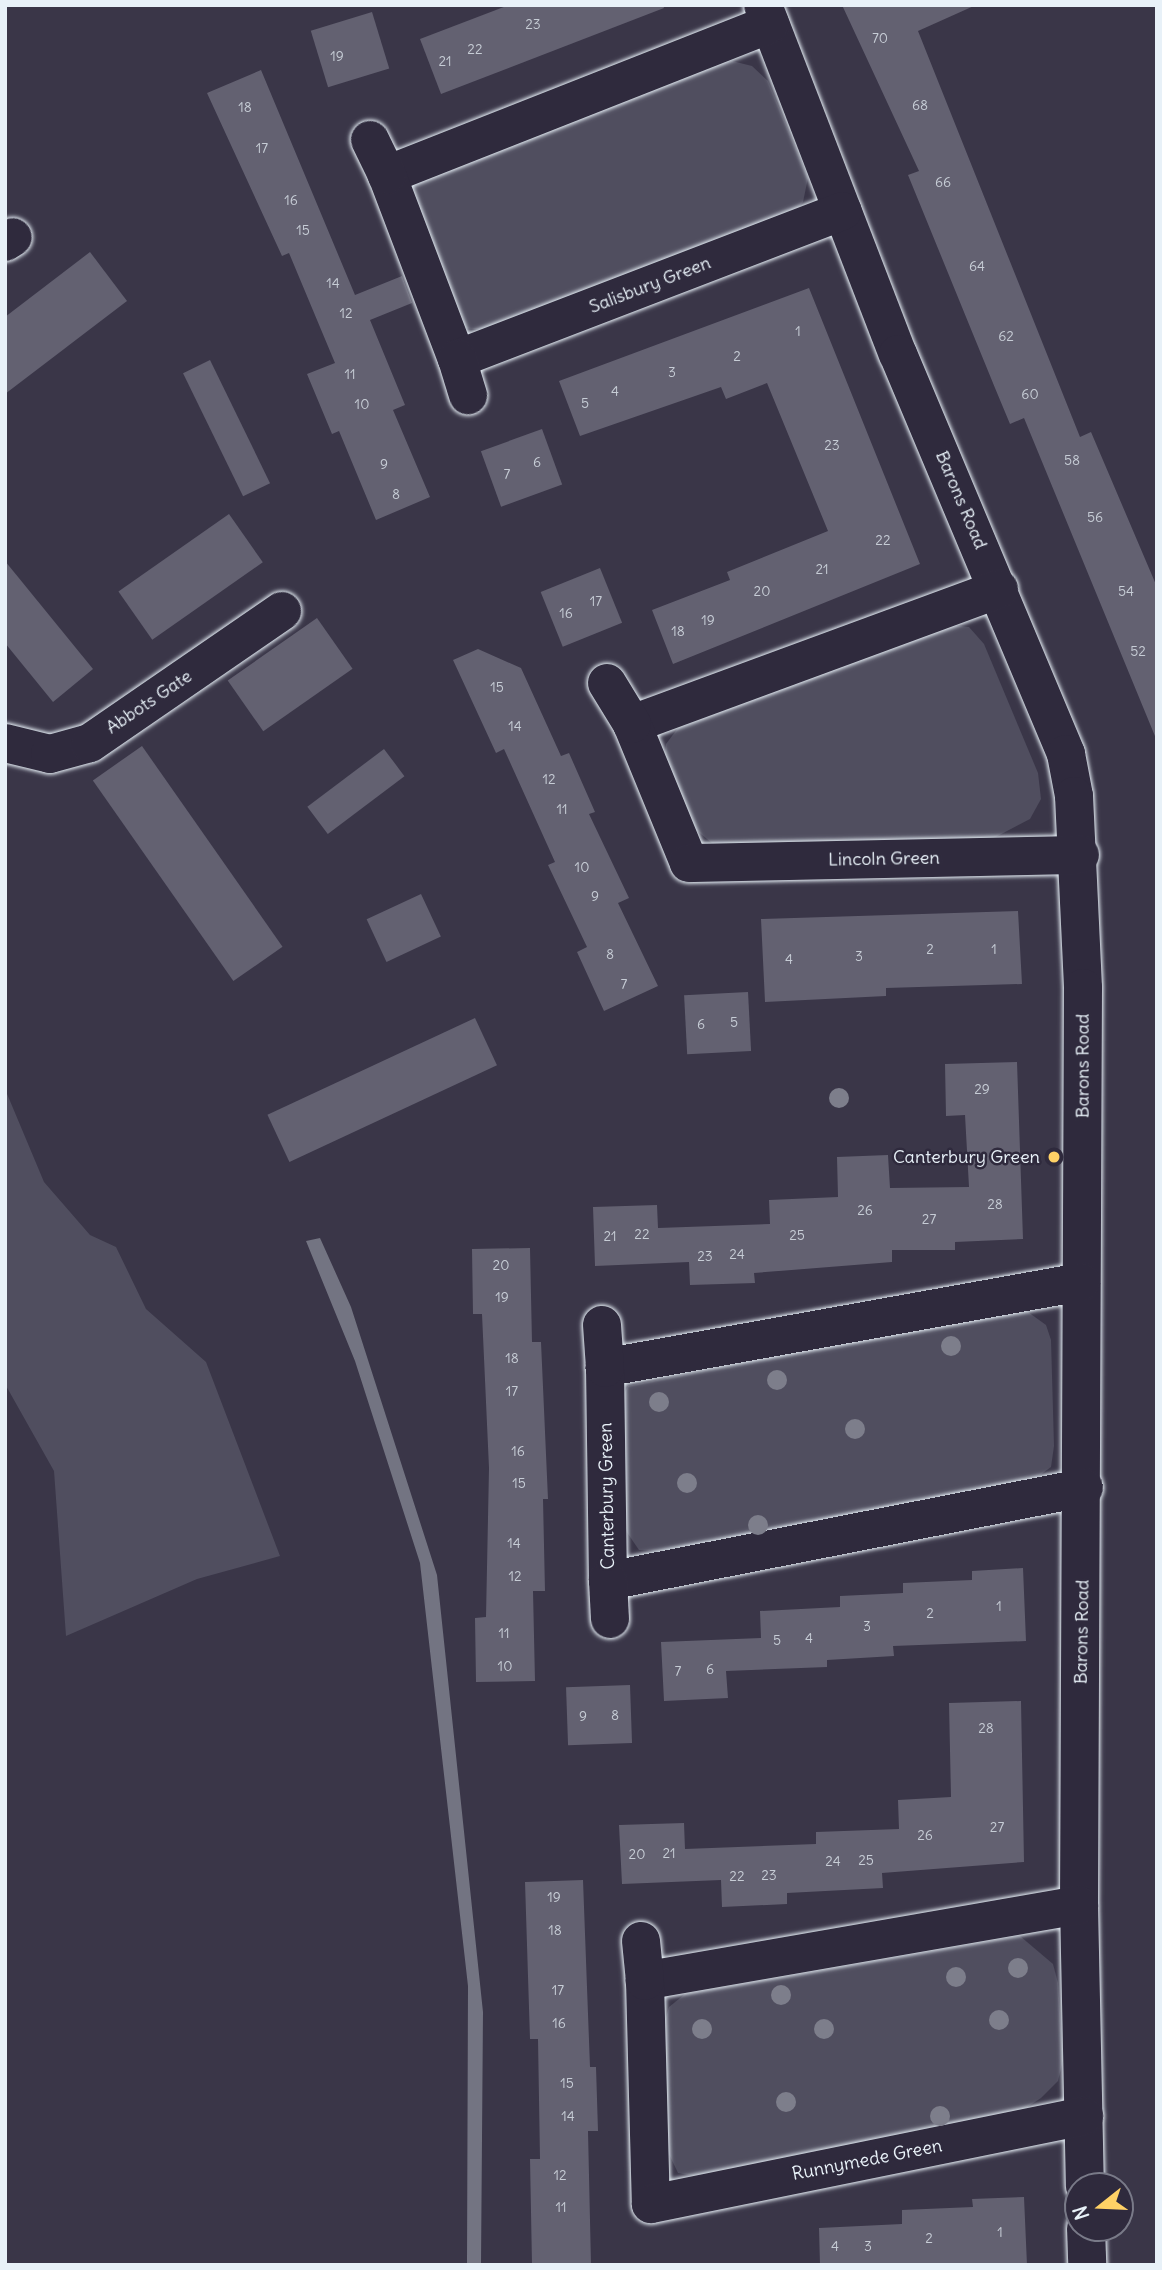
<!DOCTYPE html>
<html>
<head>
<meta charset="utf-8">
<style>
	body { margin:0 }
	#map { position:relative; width:1162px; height:2270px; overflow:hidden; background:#3a3648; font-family:Delius,sans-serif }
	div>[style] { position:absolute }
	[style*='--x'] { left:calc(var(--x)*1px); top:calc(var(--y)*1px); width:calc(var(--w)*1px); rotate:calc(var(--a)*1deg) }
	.green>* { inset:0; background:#504e5f }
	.water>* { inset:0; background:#737482 }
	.building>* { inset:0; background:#636171; transform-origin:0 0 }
	.roads { filter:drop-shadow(0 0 2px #e8f1f8) drop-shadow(0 0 2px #e8f1f8) }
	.street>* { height:38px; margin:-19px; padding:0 19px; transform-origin:19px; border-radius:19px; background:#2f2a3d }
	.trees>* { width:20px; height:20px; margin:-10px; border-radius:50%; background:#7d7e8b }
	.dots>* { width:19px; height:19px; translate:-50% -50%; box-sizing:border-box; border:4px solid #2f2a3d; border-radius:50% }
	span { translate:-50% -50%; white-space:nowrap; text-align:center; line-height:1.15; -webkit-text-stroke:5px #2f2a3d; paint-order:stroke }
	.number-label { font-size:14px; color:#c7cdd6 }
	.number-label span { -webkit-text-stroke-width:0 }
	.street-label { font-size:18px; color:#e8f1f8 }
	.poi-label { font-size:18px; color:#e8f1f8 }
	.right { translate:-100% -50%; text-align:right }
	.frame { position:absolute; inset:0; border:7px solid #e8f1f8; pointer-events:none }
	.north { position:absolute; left:1064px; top:2172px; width:70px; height:70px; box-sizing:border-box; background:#2f2a3d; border:2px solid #797a88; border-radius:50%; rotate:252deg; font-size:19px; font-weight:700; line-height:28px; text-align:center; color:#e8f1f8 }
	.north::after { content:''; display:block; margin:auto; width:24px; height:32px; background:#ffd166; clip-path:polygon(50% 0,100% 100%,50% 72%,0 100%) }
</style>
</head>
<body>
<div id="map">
	<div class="green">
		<i style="clip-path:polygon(732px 61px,752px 66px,768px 81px,808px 178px,803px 202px,792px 215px,488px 330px,459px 328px,408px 190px,422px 172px,713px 63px)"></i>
		<i style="clip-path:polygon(951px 625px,969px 627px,984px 644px,1038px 773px,1041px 799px,1030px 819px,988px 841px,713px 844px,684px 820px,664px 763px,666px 744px,678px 728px)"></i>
		<i style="clip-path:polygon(5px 1089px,44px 1182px,90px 1235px,116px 1247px,146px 1309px,206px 1362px,280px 1556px,197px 1579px,66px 1636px,54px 1471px,5px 1384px)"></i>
		<i style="clip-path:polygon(1006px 1309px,1028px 1312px,1046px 1325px,1051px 1340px,1054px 1446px,1051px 1467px,1032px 1481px,1004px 1491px,657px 1551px,639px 1550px,626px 1531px,620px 1402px,628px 1386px)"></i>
		<i style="clip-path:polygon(1020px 1936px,1053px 1964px,1058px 1983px,1063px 2060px,1058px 2081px,1041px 2098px,1018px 2113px,699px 2177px,678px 2173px,668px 2152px,663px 2028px,669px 2007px,685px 1994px)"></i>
	</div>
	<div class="water">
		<i style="clip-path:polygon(320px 1238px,351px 1307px,437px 1575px,483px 2012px,481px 2265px,467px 2265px,468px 1986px,420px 1563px,355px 1361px,306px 1241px)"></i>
	</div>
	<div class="building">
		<i style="clip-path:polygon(509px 5px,663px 5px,664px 8px,441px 94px,420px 39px)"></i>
		<i style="clip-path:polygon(842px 5px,976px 5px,918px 31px,1080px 437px,1091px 432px,1157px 587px,1157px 741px,1024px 418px,1010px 424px,995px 388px,908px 175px,919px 171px)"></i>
		<i style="left:372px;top:12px;width:59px;height:64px;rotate:73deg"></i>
		<i style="clip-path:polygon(261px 70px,355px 295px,402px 276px,412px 303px,370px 320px,405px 405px,393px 410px,430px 497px,376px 520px,339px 431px,332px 434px,307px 374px,335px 363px,289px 253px,282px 256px,207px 93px)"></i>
		<i style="clip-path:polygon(90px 252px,127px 301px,5px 394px,5px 317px)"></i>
		<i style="clip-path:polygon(809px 288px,920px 564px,673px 664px,652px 610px,730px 580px,727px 572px,828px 531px,767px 383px,726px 399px,721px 387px,580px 436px,559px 381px)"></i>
		<i style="left:210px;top:360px;width:137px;height:30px;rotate:64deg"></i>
		<i style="left:542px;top:429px;width:59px;height:65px;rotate:70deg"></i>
		<i style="left:229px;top:514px;width:59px;height:135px;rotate:55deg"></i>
		<i style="clip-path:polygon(5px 561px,93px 669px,53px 702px,5px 643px)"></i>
		<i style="left:600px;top:568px;width:59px;height:64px;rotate:68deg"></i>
		<i style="left:317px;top:618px;width:62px;height:109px;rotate:55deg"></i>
		<i style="clip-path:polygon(478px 649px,521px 668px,561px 756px,569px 753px,595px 812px,589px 814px,629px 898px,618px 903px,658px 986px,604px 1011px,577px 952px,587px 947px,548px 865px,555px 862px,504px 749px,496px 753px,453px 660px)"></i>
		<i style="left:142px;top:746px;width:245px;height:60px;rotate:55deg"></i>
		<i style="left:384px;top:749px;width:34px;height:96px;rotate:53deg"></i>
		<i style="left:421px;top:894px;width:47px;height:60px;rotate:65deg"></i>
		<i style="clip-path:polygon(1018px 911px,1022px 984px,886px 988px,886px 996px,765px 1002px,761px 919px)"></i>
		<i style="left:748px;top:992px;width:59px;height:64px;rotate:87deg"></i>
		<i style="left:475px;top:1018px;width:52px;height:229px;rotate:65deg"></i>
		<i style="clip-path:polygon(1017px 1062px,1023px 1239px,955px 1242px,955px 1250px,892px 1250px,892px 1262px,754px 1273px,755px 1283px,690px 1285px,689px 1262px,595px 1266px,593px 1207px,657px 1205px,658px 1228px,770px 1224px,769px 1200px,838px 1197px,837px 1157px,888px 1155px,890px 1188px,969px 1187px,965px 1115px,946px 1116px,945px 1064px)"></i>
		<i style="clip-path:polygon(530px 1248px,532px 1342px,541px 1342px,548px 1499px,543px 1499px,545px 1591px,533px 1591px,535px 1681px,476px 1682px,475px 1618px,486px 1617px,489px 1468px,482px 1314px,473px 1314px,472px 1249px)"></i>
		<i style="clip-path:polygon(1023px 1568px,1026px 1641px,893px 1646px,894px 1656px,827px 1660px,827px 1667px,726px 1671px,728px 1698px,664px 1701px,661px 1642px,761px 1638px,760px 1611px,840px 1607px,840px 1596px,903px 1593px,903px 1583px,972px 1580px,972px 1571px)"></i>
		<i style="left:630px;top:1685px;width:58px;height:64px;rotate:88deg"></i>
		<i style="clip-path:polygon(1021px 1701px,1024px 1862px,882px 1873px,883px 1888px,787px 1893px,787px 1904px,722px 1907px,721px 1880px,622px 1884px,619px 1825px,684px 1823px,685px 1849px,816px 1844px,816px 1832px,899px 1829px,898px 1800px,951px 1797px,949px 1703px)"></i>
		<i style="clip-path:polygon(583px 1880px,590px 2067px,596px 2067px,598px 2131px,588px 2131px,591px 2265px,532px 2265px,530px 2159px,540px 2159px,538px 2039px,530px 2039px,525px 1882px)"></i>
		<i style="clip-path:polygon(1024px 2197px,1027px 2265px,820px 2265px,819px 2228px,902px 2224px,902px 2210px,973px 2207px,972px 2199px)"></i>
	</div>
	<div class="roads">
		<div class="street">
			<i style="--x:763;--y:5;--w:374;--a:68.9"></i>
			<i style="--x:898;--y:354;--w:434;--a:67.2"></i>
			<i style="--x:1066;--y:754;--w:43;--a:79.2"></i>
			<i style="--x:1074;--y:796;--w:192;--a:87.3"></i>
			<i style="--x:1083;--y:988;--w:917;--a:90.25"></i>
			<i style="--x:1079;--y:1905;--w:281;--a:88.8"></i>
			<i style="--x:770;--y:24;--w:412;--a:158.5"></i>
			<i style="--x:387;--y:175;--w:197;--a:69.2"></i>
			<i style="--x:457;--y:359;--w:413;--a:-21"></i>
			<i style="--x:370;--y:140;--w:39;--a:64"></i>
			<i style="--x:5;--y:242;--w:9;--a:-32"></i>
			<i style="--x:457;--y:359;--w:38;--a:73"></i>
			<i style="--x:999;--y:589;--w:391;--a:159.8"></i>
			<i style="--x:632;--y:724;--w:150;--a:67.7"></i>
			<i style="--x:689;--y:863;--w:391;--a:-1.2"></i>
			<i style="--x:607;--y:683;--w:48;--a:58.6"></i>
			<i style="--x:5;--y:743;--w:46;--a:13.7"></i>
			<i style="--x:50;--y:754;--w:41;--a:-15.4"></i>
			<i style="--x:90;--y:743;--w:233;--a:-34.5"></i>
			<i style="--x:1081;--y:1282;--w:484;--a:169.8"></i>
			<i style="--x:605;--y:1368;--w:213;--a:89.2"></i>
			<i style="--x:608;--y:1581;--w:485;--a:-11.1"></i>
			<i style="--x:602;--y:1325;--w:43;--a:86"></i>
			<i style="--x:608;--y:1581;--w:38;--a:87"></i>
			<i style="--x:1079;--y:1905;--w:441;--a:170.1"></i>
			<i style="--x:645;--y:1981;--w:223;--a:88.5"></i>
			<i style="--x:651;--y:2204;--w:442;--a:-11.5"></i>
			<i style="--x:641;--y:1941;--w:40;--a:84.3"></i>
			<i style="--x:1086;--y:2228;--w:37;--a:88"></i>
		</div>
	</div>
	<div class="trees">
		<i style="left:839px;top:1098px"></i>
		<i style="left:951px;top:1346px"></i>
		<i style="left:777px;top:1380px"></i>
		<i style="left:659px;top:1402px"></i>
		<i style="left:855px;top:1429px"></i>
		<i style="left:687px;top:1483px"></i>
		<i style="left:758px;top:1525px"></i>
		<i style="left:1018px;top:1968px"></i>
		<i style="left:956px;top:1977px"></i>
		<i style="left:781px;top:1995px"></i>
		<i style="left:999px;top:2020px"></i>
		<i style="left:702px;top:2029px"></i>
		<i style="left:824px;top:2029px"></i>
		<i style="left:786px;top:2102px"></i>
		<i style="left:940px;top:2116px"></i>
	</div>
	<div class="dots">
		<i style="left:1054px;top:1157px;background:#ffd166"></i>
	</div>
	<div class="number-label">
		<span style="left:533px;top:24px">23</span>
		<span style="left:880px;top:38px">70</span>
		<span style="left:475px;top:49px">22</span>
		<span style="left:337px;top:56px">19</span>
		<span style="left:445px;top:61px">21</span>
		<span style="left:920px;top:105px">68</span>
		<span style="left:245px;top:107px">18</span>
		<span style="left:262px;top:148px">17</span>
		<span style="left:943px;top:182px">66</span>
		<span style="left:291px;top:200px">16</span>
		<span style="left:303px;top:230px">15</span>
		<span style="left:977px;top:266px">64</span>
		<span style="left:333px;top:283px">14</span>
		<span style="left:346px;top:313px">12</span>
		<span style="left:798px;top:331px">1</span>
		<span style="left:1006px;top:336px">62</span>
		<span style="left:737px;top:356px">2</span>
		<span style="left:672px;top:372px">3</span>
		<span style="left:350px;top:374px">11</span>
		<span style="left:615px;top:391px">4</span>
		<span style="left:1030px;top:394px">60</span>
		<span style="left:585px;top:403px">5</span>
		<span style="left:362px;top:404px">10</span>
		<span style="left:832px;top:445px">23</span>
		<span style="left:1072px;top:460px">58</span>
		<span style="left:537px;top:462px">6</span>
		<span style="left:384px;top:464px">9</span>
		<span style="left:507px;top:474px">7</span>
		<span style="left:396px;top:494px">8</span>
		<span style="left:1095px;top:517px">56</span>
		<span style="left:883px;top:540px">22</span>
		<span style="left:822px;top:569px">21</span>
		<span style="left:762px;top:591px">20</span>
		<span style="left:1126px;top:591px">54</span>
		<span style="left:596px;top:601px">17</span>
		<span style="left:566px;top:613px">16</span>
		<span style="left:708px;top:620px">19</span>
		<span style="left:678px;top:631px">18</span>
		<span style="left:1138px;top:651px">52</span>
		<span style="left:497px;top:687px">15</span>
		<span style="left:515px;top:726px">14</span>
		<span style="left:549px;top:779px">12</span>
		<span style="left:562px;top:809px">11</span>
		<span style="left:582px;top:867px">10</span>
		<span style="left:595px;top:896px">9</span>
		<span style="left:930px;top:949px">2</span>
		<span style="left:994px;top:949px">1</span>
		<span style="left:610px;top:954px">8</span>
		<span style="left:859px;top:956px">3</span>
		<span style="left:789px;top:959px">4</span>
		<span style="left:624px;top:984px">7</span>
		<span style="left:734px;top:1022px">5</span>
		<span style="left:701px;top:1024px">6</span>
		<span style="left:982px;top:1089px">29</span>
		<span style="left:995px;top:1204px">28</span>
		<span style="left:865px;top:1210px">26</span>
		<span style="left:929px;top:1219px">27</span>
		<span style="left:642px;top:1234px">22</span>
		<span style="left:797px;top:1235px">25</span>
		<span style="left:610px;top:1236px">21</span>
		<span style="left:737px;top:1254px">24</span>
		<span style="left:705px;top:1256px">23</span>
		<span style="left:501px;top:1265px">20</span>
		<span style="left:502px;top:1297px">19</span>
		<span style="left:512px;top:1358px">18</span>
		<span style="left:512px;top:1391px">17</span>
		<span style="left:518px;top:1451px">16</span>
		<span style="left:519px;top:1483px">15</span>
		<span style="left:514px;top:1543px">14</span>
		<span style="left:515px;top:1576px">12</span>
		<span style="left:999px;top:1606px">1</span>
		<span style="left:930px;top:1613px">2</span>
		<span style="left:867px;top:1626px">3</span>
		<span style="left:504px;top:1633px">11</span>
		<span style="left:809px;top:1638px">4</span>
		<span style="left:777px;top:1640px">5</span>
		<span style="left:505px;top:1666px">10</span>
		<span style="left:710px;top:1669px">6</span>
		<span style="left:678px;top:1671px">7</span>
		<span style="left:615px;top:1715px">8</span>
		<span style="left:583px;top:1716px">9</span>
		<span style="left:986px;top:1728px">28</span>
		<span style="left:997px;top:1827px">27</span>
		<span style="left:925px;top:1835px">26</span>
		<span style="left:669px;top:1853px">21</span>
		<span style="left:637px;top:1854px">20</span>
		<span style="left:866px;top:1860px">25</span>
		<span style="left:833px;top:1861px">24</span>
		<span style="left:769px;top:1875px">23</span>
		<span style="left:737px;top:1876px">22</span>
		<span style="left:554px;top:1897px">19</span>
		<span style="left:555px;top:1930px">18</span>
		<span style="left:558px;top:1990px">17</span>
		<span style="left:559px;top:2023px">16</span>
		<span style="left:567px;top:2083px">15</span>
		<span style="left:568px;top:2116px">14</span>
		<span style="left:560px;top:2175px">12</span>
		<span style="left:561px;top:2207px">11</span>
		<span style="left:1000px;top:2232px">1</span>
		<span style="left:929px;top:2238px">2</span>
		<span style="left:835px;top:2246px">4</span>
		<span style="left:868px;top:2246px">3</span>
	</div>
	<div class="street-label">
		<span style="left:650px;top:285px;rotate:-21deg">Salisbury Green</span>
		<span style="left:961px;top:500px;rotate:67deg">Barons Road</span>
		<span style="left:149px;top:702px;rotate:-34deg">Abbots Gate</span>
		<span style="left:884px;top:859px;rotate:-1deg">Lincoln Green</span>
		<span style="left:1083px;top:1066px;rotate:-90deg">Barons Road</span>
		<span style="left:607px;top:1496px;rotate:-91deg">Canterbury Green</span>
		<span style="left:1082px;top:1632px;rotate:-89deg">Barons Road</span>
		<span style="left:867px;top:2160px;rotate:-11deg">Runnymede Green</span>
	</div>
	<div class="poi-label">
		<span class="right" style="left:1040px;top:1157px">Canterbury Green</span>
	</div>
	<div class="frame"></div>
	<div class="north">N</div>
</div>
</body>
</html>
